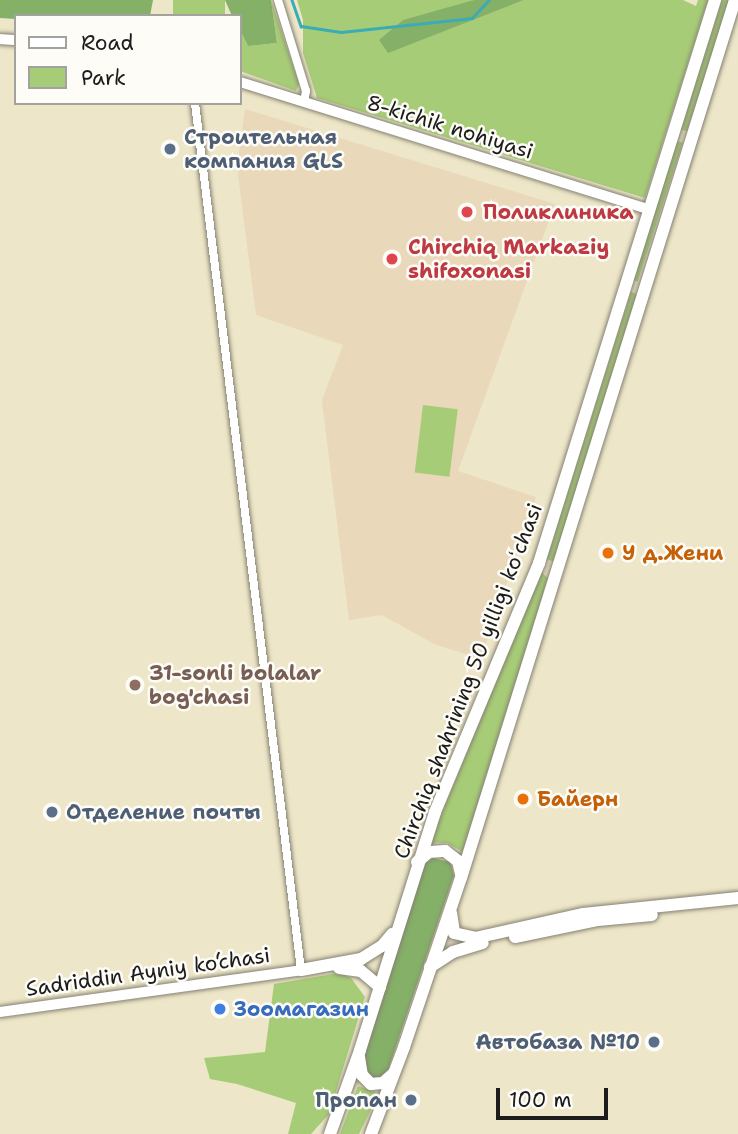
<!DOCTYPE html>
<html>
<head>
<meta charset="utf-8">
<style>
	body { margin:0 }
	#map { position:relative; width:738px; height:1134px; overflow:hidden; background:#ede6c8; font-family:"Shantell Sans",sans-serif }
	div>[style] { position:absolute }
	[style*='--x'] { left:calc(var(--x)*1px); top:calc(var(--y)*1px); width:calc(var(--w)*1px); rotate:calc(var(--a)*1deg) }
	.built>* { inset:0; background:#e9d9ba }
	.green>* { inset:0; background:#a7cc77; transform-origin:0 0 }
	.forest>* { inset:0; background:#85b068 }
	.stream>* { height:2.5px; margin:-1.25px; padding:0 1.25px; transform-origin:1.25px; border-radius:1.25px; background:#3bacb5 }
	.roads { filter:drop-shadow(0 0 2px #848172) drop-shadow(0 0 2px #848172) }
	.minor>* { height:8px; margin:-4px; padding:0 4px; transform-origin:4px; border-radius:4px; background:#fff }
	.tertiary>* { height:10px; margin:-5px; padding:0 5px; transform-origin:5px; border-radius:5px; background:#fff }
	.secondary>* { height:12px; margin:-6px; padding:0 6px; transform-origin:6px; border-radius:6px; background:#fff }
	.dots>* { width:19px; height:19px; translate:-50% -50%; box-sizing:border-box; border:4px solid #fdfcf7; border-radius:50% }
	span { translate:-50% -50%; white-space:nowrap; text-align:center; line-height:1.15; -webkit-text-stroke:5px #fdfcf7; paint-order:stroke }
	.street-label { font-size:21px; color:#1c1c1c }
	.service-label { font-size:21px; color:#4e5e75; font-weight:700 }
	.left { translate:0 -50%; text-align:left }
	.right { translate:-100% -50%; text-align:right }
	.health-label { font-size:21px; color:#be3a42; font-weight:700 }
	.food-label { font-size:21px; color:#c56008; font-weight:700 }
	.education-label { font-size:21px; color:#785e54; font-weight:700 }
	.shop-label { font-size:21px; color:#366cbe; font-weight:700 }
	.legend { position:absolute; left:14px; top:14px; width:228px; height:91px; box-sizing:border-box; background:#fdfcf7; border:2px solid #a3a29f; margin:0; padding:9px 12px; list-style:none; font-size:21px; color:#1c1c1c }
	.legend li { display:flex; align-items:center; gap:14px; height:35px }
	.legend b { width:35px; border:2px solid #a3a29f }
	.scale { position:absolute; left:496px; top:1088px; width:112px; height:32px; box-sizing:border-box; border:4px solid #1c1c1c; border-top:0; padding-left:9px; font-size:21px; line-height:24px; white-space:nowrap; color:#1c1c1c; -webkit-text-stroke:5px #fdfcf7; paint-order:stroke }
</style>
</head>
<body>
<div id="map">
	<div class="built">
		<i style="clip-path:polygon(245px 109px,555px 204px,458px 471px,536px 497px,481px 659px,434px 644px,382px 615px,349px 620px,322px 400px,343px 345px,256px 315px,237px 167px)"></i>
	</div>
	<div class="green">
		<i style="left:173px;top:0;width:52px;height:16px"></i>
		<i style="clip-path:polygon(271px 0,299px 84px,296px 91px,240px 71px,240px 30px,248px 46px,277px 43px)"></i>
		<i style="clip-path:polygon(297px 0,474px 0,388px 52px,524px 0,683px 0,696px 6px,698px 0,708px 0,645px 198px,317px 98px,303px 53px,303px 20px)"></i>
		<i style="clip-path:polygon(722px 0,730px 0,687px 131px,681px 130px)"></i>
		<i style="left:677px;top:141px;width:6px;height:146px;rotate:18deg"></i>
		<i style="clip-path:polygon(631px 292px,637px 294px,554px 562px,547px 559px)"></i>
		<i style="left:423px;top:405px;width:35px;height:68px;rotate:7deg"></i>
		<i style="clip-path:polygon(541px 572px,548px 578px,463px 852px,447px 843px,430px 842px)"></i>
		<i style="clip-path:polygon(339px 973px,351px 978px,365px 997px,329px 1114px,311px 1134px,288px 1134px,296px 1103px,237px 1084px,210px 1079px,204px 1058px,265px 1052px,274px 984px)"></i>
		<i style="clip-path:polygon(358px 1086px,379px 1093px,359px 1134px,340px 1134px)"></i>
	</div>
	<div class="forest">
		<i style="clip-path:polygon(0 0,153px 0,150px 16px,16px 16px,16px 19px,0 18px)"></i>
		<i style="clip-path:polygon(225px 0,271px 0,277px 43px,248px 46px,240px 30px,240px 16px,232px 16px)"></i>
		<i style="clip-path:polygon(474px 0,524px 0,388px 53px,379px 40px,403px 20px)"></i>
		<i style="clip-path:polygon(433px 858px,450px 862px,454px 875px,388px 1070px,381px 1077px,371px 1077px,363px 1061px,422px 866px)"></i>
	</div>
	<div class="stream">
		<i style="--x:292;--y:0;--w:28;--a:71"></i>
		<i style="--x:301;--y:26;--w:40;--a:8.5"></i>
		<i style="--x:341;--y:32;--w:132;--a:-6.1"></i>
		<i style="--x:472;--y:18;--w:25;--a:-47"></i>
	</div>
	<div class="roads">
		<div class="minor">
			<i style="--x:278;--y:0;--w:95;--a:72.9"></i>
			<i style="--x:306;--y:91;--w:11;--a:100"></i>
			<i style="--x:195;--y:103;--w:873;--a:83.03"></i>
		</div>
		<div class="tertiary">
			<i style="--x:0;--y:39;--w:16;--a:4"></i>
			<i style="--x:240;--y:82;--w:427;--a:17.3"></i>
			<i style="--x:0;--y:1012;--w:304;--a:-7.9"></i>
		</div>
		<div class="secondary">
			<i style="--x:417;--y:862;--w:16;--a:-40"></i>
			<i style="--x:429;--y:852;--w:16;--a:-4"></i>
			<i style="--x:445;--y:851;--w:16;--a:38"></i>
			<i style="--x:458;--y:861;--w:13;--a:77"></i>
			<i style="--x:451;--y:913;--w:20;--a:81"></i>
			<i style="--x:454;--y:933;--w:22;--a:13"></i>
			<i style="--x:475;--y:938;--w:111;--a:-12.5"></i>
			<i style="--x:583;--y:914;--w:156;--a:-5.9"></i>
			<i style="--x:515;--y:937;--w:85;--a:-11.6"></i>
			<i style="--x:598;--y:920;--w:54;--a:-5.3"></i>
			<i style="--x:430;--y:967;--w:27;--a:-33"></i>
			<i style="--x:453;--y:952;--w:31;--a:-17"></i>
			<i style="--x:339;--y:968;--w:22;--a:8"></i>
			<i style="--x:361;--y:971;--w:25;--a:40"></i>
			<i style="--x:301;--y:970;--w:61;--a:-10.4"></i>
			<i style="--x:361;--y:959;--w:25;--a:-32"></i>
			<i style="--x:382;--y:946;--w:16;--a:-50"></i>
			<i style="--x:359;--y:1057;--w:18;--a:81"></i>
			<i style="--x:362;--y:1075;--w:13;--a:45"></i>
			<i style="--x:371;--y:1084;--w:12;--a:-5"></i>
			<i style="--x:383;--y:1083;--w:12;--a:-42"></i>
			<i style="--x:330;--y:1134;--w:89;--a:-70.3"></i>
			<i style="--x:360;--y:1050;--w:250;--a:-72.5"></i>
			<i style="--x:435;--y:812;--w:270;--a:-67.3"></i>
			<i style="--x:539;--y:563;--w:590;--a:-72.64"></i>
			<i style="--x:371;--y:1134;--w:93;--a:-69.2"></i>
			<i style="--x:404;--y:1047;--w:178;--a:-71.4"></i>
			<i style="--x:461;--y:878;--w:920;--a:-72.67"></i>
		</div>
	</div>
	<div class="dots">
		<i style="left:170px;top:149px;background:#5c6f8a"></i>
		<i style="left:467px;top:212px;background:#e0444e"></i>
		<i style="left:392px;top:259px;background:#e0444e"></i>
		<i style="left:608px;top:553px;background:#e8710a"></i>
		<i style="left:135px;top:685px;background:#8d6e63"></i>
		<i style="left:523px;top:799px;background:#e8710a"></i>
		<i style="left:52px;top:812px;background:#5c6f8a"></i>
		<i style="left:220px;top:1009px;background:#3f7fe0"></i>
		<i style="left:654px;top:1042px;background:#5c6f8a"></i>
		<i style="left:411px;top:1100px;background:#5c6f8a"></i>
	</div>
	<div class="street-label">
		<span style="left:450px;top:127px;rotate:17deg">8-kichik nohiyasi</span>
		<span style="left:468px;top:681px;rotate:-69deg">Chirchiq shahrining 50 yilligi koʻchasi</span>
		<span style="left:148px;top:972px;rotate:-8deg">Sadriddin Ayniy ko‘chasi</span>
	</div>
	<div class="service-label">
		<span class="left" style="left:184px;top:149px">Строительная<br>компания GLS</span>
		<span class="left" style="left:66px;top:812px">Отделение почты</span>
		<span class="right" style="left:640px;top:1042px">Автобаза №10</span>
		<span class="right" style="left:397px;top:1100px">Пропан</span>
	</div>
	<div class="health-label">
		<span class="left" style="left:483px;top:212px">Поликлиника</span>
		<span class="left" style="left:408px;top:259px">Chirchiq Markaziy<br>shifoxonasi</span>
	</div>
	<div class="food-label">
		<span class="left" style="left:622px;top:553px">У д.Жени</span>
		<span class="left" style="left:537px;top:799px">Байерн</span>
	</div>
	<div class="education-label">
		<span class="left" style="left:149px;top:685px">31-sonli bolalar<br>bog'chasi</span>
	</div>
	<div class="shop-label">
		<span class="left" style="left:234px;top:1009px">Зоомагазин</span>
	</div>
	<ul class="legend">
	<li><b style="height:9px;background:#fff"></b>Road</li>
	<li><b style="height:19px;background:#a7cc77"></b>Park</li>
	</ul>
	<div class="scale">100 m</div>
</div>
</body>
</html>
